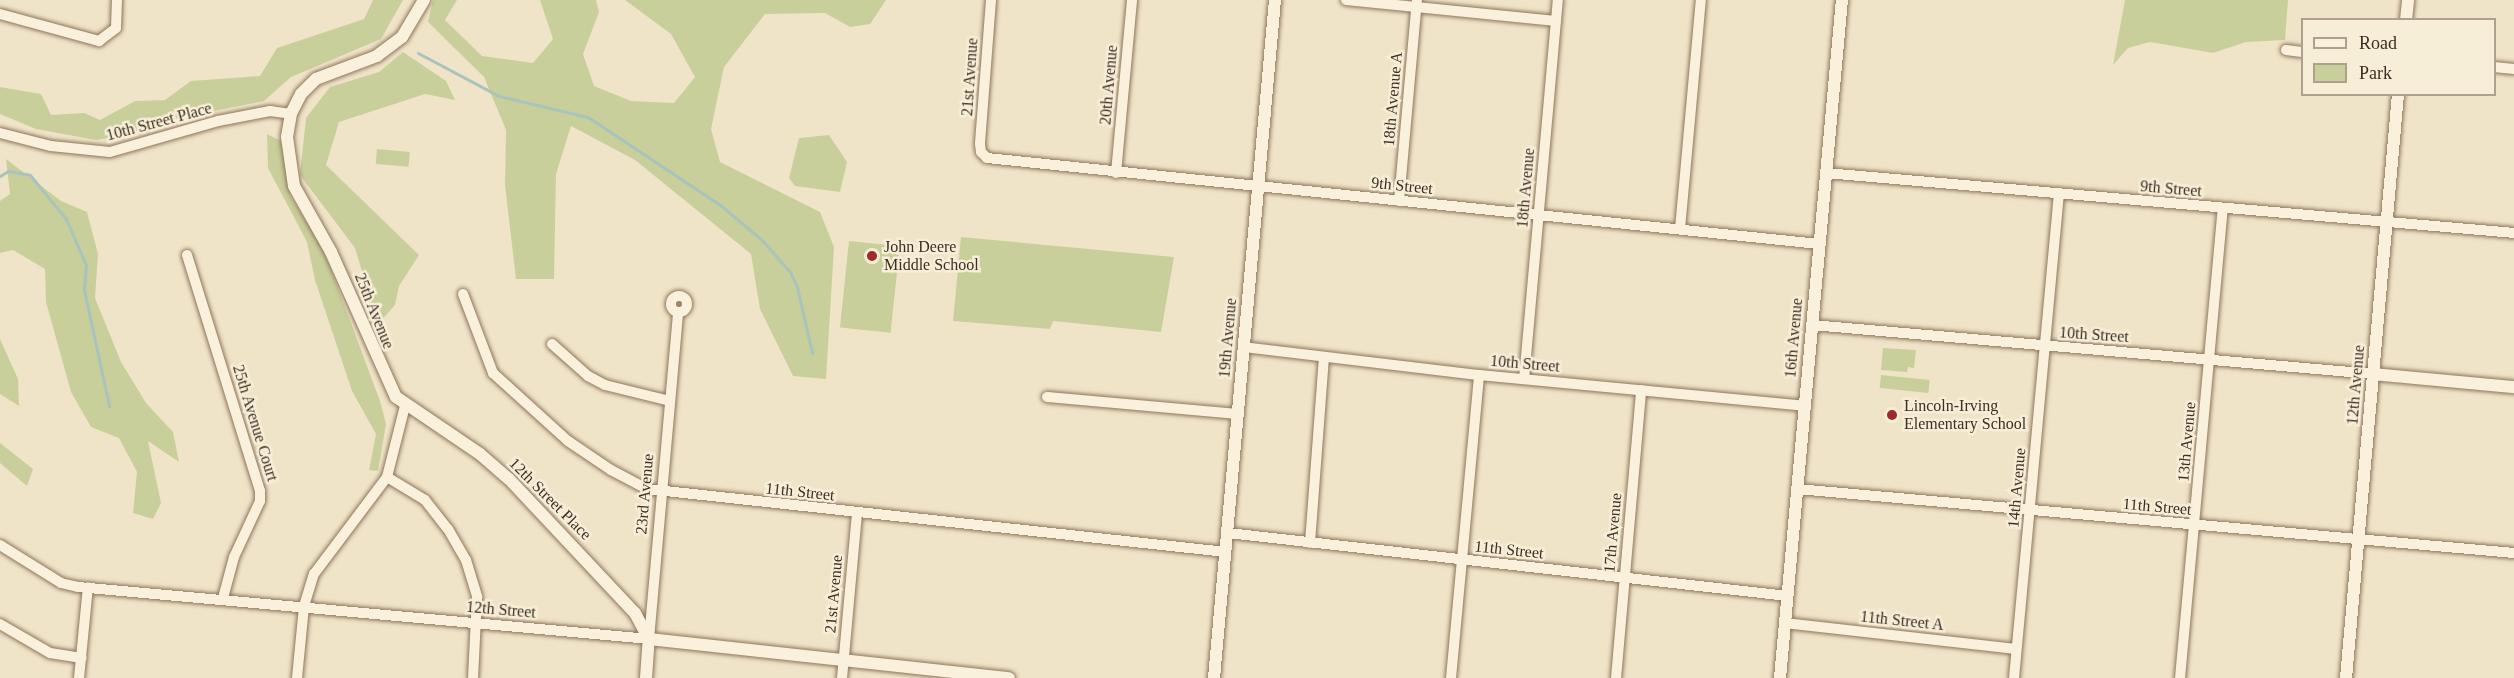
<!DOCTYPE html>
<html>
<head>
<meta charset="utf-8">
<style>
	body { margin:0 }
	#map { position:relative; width:2514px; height:678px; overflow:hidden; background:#f0e4c8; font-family:"Times New Roman",serif }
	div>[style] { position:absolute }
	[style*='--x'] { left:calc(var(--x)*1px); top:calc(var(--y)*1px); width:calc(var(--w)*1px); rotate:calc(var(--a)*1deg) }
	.green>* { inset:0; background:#c9cf9b; transform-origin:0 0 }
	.stream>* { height:3px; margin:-1.5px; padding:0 1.5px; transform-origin:1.5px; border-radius:1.5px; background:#a9c4bc }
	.roads { filter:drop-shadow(0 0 2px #8d765c) drop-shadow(0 0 2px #8d765c) }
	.minor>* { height:10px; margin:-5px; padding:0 5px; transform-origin:5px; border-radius:5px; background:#faf1dc }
	.minor>.ring { margin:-5px; padding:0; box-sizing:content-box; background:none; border:10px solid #faf1dc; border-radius:50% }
	.tertiary>* { height:12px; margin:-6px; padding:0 6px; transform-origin:6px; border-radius:6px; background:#faf1dc }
	.dots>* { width:16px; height:16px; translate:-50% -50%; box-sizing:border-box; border:3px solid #f7eed8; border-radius:50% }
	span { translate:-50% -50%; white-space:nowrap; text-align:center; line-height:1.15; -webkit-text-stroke:5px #f7eed8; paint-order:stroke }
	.street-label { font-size:16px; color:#3d2e20 }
	.poi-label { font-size:16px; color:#3d2e20 }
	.left { translate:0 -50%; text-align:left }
	.legend { position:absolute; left:2301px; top:18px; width:195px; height:78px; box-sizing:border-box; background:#f7eed8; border:2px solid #ada18e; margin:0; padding:8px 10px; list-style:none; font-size:18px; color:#3d2e20 }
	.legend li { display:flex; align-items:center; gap:12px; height:30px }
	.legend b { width:30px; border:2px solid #ada18e }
</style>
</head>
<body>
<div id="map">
	<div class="green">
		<i style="clip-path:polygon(373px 0,403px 0,381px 39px,291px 77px,264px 101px,174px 119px,141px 133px,96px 140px,36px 129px,0 114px,0 87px,41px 94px,51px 115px,84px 113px,100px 120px,135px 101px,165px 100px,191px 81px,260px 76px,277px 48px,364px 19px)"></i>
		<i style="clip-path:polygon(433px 0,457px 0,445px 20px,482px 56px,533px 63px,553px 39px,540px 0,596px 0,599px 12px,583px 54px,594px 86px,631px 101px,674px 103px,695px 77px,671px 34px,625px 0,886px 0,870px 24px,850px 27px,825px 13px,765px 14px,724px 67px,711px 129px,720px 162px,820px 212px,834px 247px,826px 379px,793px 376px,760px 309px,751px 254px,635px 160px,571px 126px,556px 174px,554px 279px,516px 279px,505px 185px,506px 130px,484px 77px,428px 22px)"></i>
		<i style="clip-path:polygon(2125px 0,2288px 0,2285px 40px,2246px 42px,2213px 53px,2150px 42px,2128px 48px,2113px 65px)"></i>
		<i style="clip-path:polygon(403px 52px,446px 81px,455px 100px,425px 94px,339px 122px,326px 165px,419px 255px,399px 286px,395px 305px,378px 324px,355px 248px,300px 175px,306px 118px,330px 87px,379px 72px)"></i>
		<i style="clip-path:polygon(267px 134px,281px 141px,290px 196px,323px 248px,380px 401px,386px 424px,378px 471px,369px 470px,376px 434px,352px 391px,315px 280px,307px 242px,268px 168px)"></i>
		<i style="clip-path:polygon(829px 135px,847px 162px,840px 192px,795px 186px,789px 178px,799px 138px)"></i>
		<i style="left:377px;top:149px;width:33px;height:15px;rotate:5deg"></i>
		<i style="clip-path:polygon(6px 159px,61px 201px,87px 212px,98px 254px,95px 298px,121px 362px,146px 403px,173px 432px,179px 462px,148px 441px,161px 503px,153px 519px,133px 513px,137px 472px,119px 438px,91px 427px,71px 392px,46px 302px,45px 269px,13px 250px,0 253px,0 201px,10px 194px)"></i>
		<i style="clip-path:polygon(961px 237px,1174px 257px,1161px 332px,1053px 321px,1050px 329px,953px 321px)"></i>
		<i style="left:849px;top:241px;width:51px;height:87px;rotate:6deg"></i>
		<i style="clip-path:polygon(0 339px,18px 379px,19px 406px,0 394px)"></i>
		<i style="clip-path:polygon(1883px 348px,1916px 350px,1914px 368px,1908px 367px,1907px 372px,1881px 370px)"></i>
		<i style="left:1881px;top:375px;width:49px;height:13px;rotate:6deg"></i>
		<i style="clip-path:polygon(0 443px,33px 469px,27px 486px,0 463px)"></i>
	</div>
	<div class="stream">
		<i style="--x:418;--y:53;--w:92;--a:28"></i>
		<i style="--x:499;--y:96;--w:91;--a:13.3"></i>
		<i style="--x:588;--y:117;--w:157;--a:33.6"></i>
		<i style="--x:719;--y:204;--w:56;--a:39.9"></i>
		<i style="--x:762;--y:240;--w:43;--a:48.8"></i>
		<i style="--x:790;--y:272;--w:17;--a:65"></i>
		<i style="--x:797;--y:287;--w:68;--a:77.2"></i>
		<i style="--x:0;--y:176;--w:9;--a:-32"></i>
		<i style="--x:8;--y:171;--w:22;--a:10"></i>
		<i style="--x:30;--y:175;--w:57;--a:50.7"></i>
		<i style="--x:66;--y:219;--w:50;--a:66.5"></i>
		<i style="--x:86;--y:265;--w:25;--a:95"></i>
		<i style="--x:84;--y:290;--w:119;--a:77.8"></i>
	</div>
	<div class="roads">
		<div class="minor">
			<i style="--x:991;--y:0;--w:144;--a:94.4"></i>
			<i style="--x:980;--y:144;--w:8;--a:83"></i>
			<i style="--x:981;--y:152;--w:8;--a:45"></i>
			<i style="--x:987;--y:158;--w:836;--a:5.9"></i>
			<i style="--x:1346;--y:0;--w:211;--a:5.7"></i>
			<i style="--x:0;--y:14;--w:103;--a:15.3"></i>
			<i style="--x:99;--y:41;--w:21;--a:-37"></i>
			<i style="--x:116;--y:28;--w:28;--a:-88"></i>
			<i style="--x:2286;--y:50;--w:16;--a:7"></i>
			<i style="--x:2494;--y:67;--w:20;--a:6"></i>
			<i style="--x:0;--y:133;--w:53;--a:14.3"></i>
			<i style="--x:51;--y:146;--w:59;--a:5.8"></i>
			<i style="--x:110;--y:152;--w:112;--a:-16"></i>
			<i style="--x:218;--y:121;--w:53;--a:-10.9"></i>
			<i style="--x:270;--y:111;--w:21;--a:8"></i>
			<i style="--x:1116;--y:173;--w:174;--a:-84.7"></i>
			<i style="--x:1826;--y:173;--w:691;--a:4.98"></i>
			<i style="--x:1399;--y:201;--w:202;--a:-84.9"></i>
			<i style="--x:1680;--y:229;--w:230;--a:-84.8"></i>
			<i style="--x:187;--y:255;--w:247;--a:72.8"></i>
			<i style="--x:260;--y:491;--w:10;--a:90"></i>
			<i style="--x:260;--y:501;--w:62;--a:114.9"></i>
			<i style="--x:234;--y:557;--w:42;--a:105"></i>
			<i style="--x:463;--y:294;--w:85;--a:69.2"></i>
			<i style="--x:493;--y:373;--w:101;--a:42.2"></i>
			<i style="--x:568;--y:441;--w:52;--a:34"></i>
			<i style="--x:611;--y:470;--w:41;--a:27.8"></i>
			<i style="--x:647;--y:489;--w:582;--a:6.21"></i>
			<i class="ring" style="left:671px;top:296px;width:6px;height:6px"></i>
			<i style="--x:1812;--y:325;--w:563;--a:4.99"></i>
			<i style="--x:552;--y:344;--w:48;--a:41.6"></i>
			<i style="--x:588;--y:376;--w:19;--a:28"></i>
			<i style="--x:605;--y:385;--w:67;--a:13.8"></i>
			<i style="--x:1243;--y:347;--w:238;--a:6.8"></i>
			<i style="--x:1479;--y:375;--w:327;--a:5.4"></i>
			<i style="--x:1524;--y:379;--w:381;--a:-84.9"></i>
			<i style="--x:1047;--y:397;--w:192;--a:5.1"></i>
			<i style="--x:387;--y:477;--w:44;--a:31.2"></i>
			<i style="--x:425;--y:500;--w:37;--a:52"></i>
			<i style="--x:448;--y:529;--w:36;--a:60"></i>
			<i style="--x:466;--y:560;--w:39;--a:73"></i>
			<i style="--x:477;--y:597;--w:81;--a:92.8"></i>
			<i style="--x:1797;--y:489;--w:720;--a:5.1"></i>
			<i style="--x:1228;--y:533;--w:564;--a:6.42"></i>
			<i style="--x:1310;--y:543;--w:186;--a:-85.7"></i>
			<i style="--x:0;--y:545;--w:72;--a:31.9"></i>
			<i style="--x:61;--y:583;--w:17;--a:13"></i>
			<i style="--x:78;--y:587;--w:573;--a:5.2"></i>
			<i style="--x:649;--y:639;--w:327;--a:-84.9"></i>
			<i style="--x:1785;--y:623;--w:232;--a:6.4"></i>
			<i style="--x:0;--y:624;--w:58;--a:30.1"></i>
			<i style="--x:50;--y:653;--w:32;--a:9"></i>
			<i style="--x:79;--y:678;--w:91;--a:-84.4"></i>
			<i style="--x:297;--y:678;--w:72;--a:-84.4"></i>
			<i style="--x:304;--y:606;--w:34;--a:-73"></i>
			<i style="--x:314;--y:574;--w:121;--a:-53"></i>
			<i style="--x:387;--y:477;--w:73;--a:-75.8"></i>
			<i style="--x:842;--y:678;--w:166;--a:-84.8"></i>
			<i style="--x:1451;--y:678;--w:304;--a:-84.7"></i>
			<i style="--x:1616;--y:678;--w:289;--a:-85"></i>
			<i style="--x:2014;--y:678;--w:486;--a:-84.7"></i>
			<i style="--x:2180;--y:678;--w:471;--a:-84.8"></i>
		</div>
		<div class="tertiary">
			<i style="--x:424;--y:0;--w:43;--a:120.7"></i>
			<i style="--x:402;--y:37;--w:31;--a:143"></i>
			<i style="--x:377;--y:56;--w:65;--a:159.3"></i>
			<i style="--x:316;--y:79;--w:21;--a:135"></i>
			<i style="--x:301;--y:94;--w:22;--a:117"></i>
			<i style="--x:291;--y:114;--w:23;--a:100"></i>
			<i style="--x:287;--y:137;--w:49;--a:81.9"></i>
			<i style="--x:294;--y:186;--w:76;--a:60.7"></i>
			<i style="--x:331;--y:252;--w:159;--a:65.9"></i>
			<i style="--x:396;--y:397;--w:102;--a:34.2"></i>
			<i style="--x:480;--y:454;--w:38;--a:41"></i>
			<i style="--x:509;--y:479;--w:184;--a:46.8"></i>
			<i style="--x:635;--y:613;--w:30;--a:62"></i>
			<i style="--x:2406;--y:20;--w:20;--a:-84"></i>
			<i style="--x:2373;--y:374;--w:142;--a:5.3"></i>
			<i style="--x:649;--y:639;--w:362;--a:6.2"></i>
			<i style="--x:646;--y:678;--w:39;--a:-86"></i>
			<i style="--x:1214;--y:678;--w:681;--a:-84.86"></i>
			<i style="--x:1780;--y:678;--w:681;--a:-84.78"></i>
			<i style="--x:2346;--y:678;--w:586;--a:-84.91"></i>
		</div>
	</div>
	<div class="dots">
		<i style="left:872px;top:256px;background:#9e2a2b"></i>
		<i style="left:1892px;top:415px;background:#9e2a2b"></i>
	</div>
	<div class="street-label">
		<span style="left:970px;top:77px;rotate:-86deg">21st Avenue</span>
		<span style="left:1109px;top:85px;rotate:-85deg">20th Avenue</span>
		<span style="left:1393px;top:99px;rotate:-85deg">18th Avenue A</span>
		<span style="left:159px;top:122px;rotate:-15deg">10th Street Place</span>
		<span style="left:1402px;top:186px;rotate:6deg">9th Street</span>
		<span style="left:1526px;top:188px;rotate:-85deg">18th Avenue</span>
		<span style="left:2171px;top:189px;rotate:5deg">9th Street</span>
		<span style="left:374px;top:311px;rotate:68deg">25th Avenue</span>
		<span style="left:2094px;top:335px;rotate:4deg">10th Street</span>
		<span style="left:1228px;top:338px;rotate:-85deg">19th Avenue</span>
		<span style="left:1794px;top:338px;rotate:-85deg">16th Avenue</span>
		<span style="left:1525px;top:364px;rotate:5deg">10th Street</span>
		<span style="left:2356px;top:385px;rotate:-85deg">12th Avenue</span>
		<span style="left:255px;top:423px;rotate:73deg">25th Avenue Court</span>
		<span style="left:2187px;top:442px;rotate:-85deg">13th Avenue</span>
		<span style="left:2017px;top:488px;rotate:-85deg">14th Avenue</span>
		<span style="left:800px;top:492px;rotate:6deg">11th Street</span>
		<span style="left:645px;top:494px;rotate:-85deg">23rd Avenue</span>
		<span style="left:550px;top:499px;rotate:45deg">12th Street Place</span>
		<span style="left:2157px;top:507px;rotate:5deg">11th Street</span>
		<span style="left:1613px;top:533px;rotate:-85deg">17th Avenue</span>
		<span style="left:1509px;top:550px;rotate:6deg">11th Street</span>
		<span style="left:834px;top:594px;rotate:-85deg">21st Avenue</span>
		<span style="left:501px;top:610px;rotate:5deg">12th Street</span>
		<span style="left:1902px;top:621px;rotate:6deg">11th Street A</span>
	</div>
	<div class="poi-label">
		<span class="left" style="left:884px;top:256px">John Deere<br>Middle School</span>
		<span class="left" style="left:1904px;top:415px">Lincoln-Irving<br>Elementary School</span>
	</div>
	<ul class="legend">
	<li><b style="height:8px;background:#faf1dc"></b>Road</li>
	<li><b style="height:16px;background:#c9cf9b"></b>Park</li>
	</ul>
</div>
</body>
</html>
